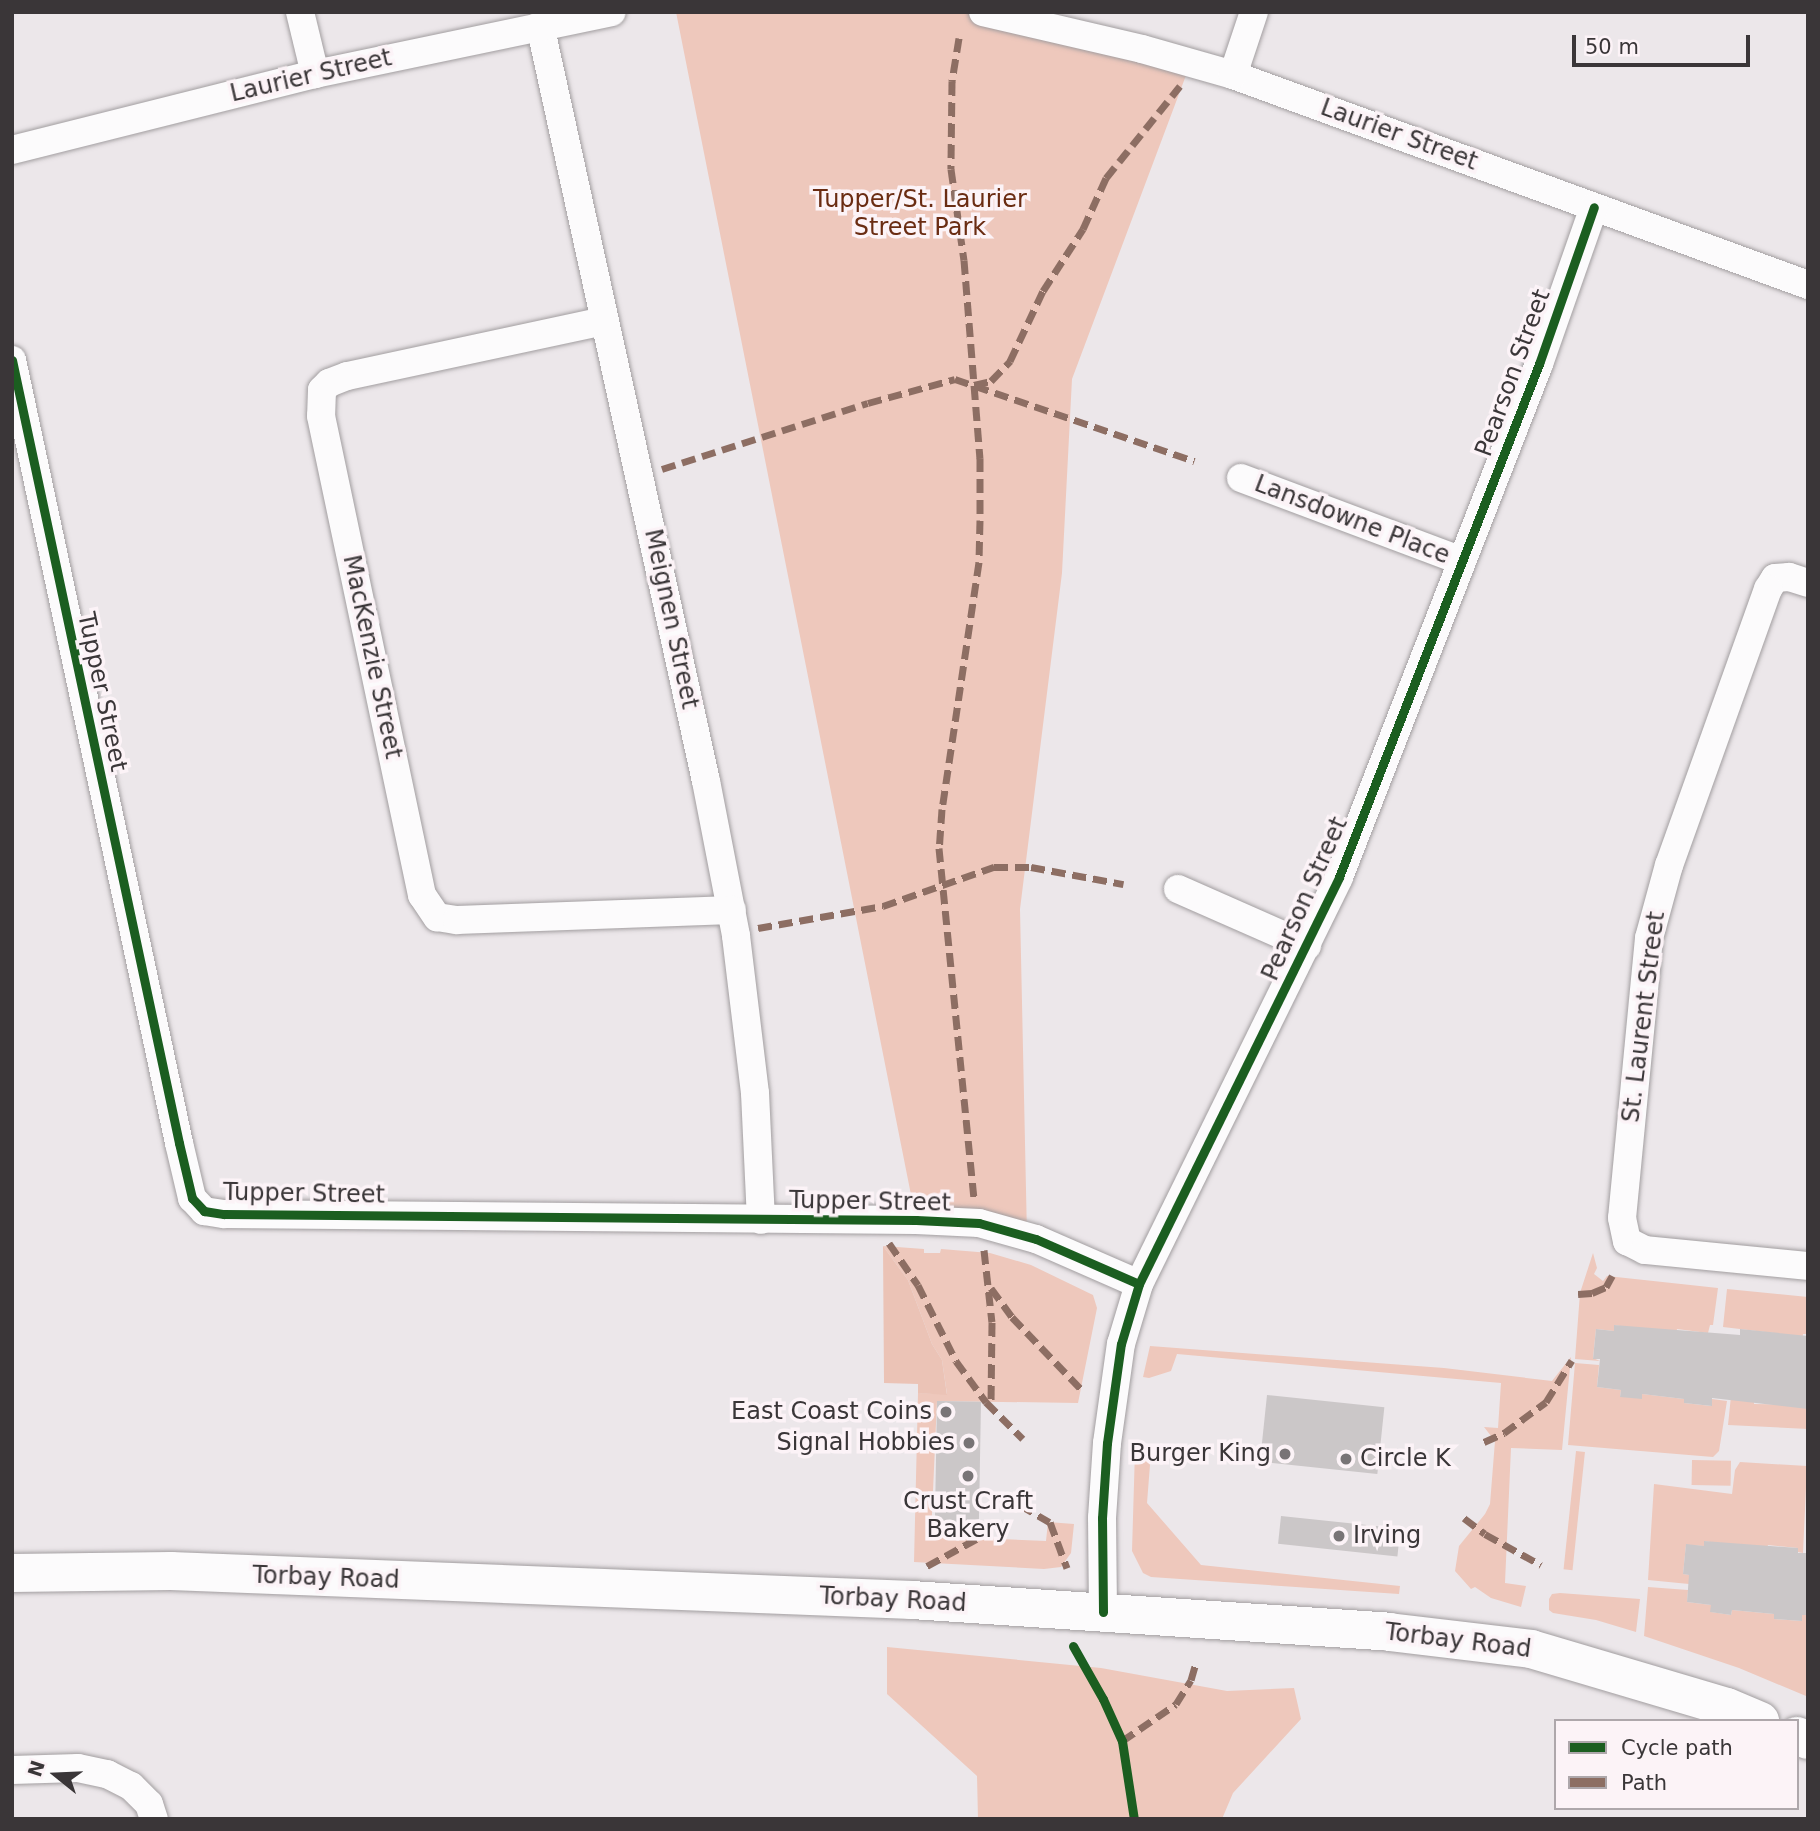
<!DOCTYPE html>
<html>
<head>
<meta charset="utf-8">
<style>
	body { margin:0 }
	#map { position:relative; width:1820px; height:1831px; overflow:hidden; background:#ece7ea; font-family:"DejaVu Sans",sans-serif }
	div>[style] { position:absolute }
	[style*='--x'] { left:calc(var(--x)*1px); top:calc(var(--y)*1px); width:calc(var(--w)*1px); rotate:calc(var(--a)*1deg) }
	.green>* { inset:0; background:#eec8bc; transform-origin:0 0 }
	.forest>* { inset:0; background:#ebc3b6 }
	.building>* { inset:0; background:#cbc7c8; transform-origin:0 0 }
	.roads { filter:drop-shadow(0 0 2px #a29ea0) drop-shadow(0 0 2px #a29ea0) }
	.minor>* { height:28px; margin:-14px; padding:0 14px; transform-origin:14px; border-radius:14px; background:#fcfbfc }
	.primary>* { height:38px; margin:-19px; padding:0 19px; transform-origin:19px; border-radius:19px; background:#fcfbfc }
	.quiet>* { height:7px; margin-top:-3.5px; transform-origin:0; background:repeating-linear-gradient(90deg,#8d6e63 0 14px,transparent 0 21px) }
	.cycleway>* { height:9px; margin:-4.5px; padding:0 4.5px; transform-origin:4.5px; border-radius:4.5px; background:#1b5e20 }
	.dots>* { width:19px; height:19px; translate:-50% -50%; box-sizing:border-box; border:4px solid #fcf3f7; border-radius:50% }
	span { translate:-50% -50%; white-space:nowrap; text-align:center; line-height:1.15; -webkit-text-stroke:7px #fcf3f7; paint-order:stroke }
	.street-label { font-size:24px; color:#3a3638 }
	.park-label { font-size:24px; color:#6a2c12 }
	.poi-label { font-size:24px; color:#3a3638 }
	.right { translate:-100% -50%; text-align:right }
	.left { translate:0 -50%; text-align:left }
	.frame { position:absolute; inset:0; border:14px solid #3a3638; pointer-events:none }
	.legend { position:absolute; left:1554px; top:1719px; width:245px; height:91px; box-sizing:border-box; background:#fcf3f7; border:2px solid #aea7ab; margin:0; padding:9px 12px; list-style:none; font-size:21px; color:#3a3638 }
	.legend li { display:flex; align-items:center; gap:14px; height:35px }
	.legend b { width:35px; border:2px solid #aea7ab }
	.north { position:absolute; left:21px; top:1740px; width:70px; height:70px; -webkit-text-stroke:5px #fcf3f7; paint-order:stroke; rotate:288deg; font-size:19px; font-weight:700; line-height:28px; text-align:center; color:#3a3638 }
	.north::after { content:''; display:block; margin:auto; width:24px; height:32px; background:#3a3638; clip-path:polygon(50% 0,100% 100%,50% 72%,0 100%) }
	.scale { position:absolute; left:1572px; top:35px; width:178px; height:32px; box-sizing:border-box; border:4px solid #3a3638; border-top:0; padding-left:9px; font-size:21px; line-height:24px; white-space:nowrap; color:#3a3638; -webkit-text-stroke:5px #fcf3f7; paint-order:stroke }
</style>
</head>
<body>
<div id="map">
	<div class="green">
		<i style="clip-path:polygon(676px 12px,983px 12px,1191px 62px,1072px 379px,1062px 573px,1020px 909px,1027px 1236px,916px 1220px)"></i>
		<i style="clip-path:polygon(883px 1246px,924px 1249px,924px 1253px,940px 1253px,941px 1249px,990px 1253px,1031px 1265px,1093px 1295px,1097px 1308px,1078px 1403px,937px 1401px,931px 1536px,1046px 1541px,1048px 1522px,1074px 1524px,1071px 1553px,1061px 1567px,1044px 1569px,914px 1562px,918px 1393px,947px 1394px,942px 1360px,932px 1344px,908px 1280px)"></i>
		<i style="clip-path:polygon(1593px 1253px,1597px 1268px,1594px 1274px,1603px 1281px,1607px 1276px,1718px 1288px,1713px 1325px,1710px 1325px,1708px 1333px,1677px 1329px,1676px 1337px,1615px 1325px,1614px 1331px,1596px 1329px,1593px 1358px,1600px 1361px,1575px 1359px,1580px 1293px)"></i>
		<i style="clip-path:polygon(1727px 1289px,1808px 1297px,1808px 1334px,1803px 1334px,1802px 1341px,1774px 1333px,1723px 1327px)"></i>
		<i style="clip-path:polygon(1150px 1346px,1444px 1368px,1552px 1381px,1571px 1357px,1562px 1450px,1511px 1448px,1505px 1583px,1526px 1586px,1521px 1607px,1491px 1598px,1475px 1587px,1471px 1589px,1455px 1571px,1459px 1546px,1485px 1514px,1490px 1504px,1495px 1441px,1484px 1427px,1498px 1428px,1501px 1383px,1177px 1354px,1171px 1371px,1149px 1378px,1143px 1377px)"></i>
		<i style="clip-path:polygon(1575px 1363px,1599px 1365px,1597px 1387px,1621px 1390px,1620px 1397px,1642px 1394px,1684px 1399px,1684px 1403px,1711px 1406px,1712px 1399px,1727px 1401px,1719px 1451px,1713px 1457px,1568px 1445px)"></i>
		<i style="clip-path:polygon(1731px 1396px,1754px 1398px,1754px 1404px,1807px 1405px,1808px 1429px,1728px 1425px)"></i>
		<i style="clip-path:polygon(1135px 1450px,1145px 1454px,1150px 1465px,1147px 1503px,1201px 1565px,1400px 1586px,1399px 1594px,1151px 1577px,1143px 1573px,1132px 1551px)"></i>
		<i style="left:1576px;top:1451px;width:9px;height:119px;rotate:6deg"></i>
		<i style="left:1692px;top:1460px;width:39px;height:25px;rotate:1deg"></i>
		<i style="clip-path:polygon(1740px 1462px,1807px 1466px,1803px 1553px,1798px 1552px,1798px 1548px,1768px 1545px,1766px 1553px,1705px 1541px,1704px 1546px,1686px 1545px,1683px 1574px,1690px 1575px,1689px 1584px,1648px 1580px,1654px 1484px,1732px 1494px,1735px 1470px)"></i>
		<i style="clip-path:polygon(1648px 1587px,1688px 1590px,1687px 1602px,1711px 1605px,1711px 1612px,1731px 1615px,1732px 1610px,1774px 1614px,1774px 1619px,1801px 1621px,1802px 1615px,1808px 1615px,1806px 1696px,1739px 1668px,1644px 1636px)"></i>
		<i style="clip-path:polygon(1560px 1593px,1640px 1599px,1636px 1632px,1596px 1620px,1553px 1613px,1549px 1610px,1549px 1599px,1552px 1594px)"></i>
		<i style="clip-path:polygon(887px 1647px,1101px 1668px,1227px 1691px,1294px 1688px,1301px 1719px,1233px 1793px,1222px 1819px,978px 1819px,977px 1776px,887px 1694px)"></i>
	</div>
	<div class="forest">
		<i style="clip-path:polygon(883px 1246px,908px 1280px,932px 1344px,942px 1360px,947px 1395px,918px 1393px,918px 1384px,884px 1383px)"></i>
	</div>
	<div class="building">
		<i style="clip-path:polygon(1614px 1325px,1740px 1335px,1740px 1329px,1808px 1336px,1808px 1409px,1712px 1398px,1712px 1406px,1684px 1403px,1684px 1399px,1642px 1394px,1642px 1399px,1620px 1397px,1621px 1390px,1597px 1387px,1600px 1359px,1593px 1359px,1596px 1329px,1614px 1331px)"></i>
		<i style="left:1267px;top:1395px;width:118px;height:67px;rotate:6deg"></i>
		<i style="left:937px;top:1401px;width:44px;height:135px;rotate:1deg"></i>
		<i style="left:1281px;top:1516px;width:120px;height:28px;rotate:6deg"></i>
		<i style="clip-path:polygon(1704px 1541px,1798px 1548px,1798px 1553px,1808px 1553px,1808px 1615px,1802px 1615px,1802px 1621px,1774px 1619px,1774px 1614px,1732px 1610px,1731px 1615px,1710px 1612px,1711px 1605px,1687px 1602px,1689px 1575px,1683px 1574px,1686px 1544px,1704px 1546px)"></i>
	</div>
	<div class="roads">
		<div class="minor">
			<i style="--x:300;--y:12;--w:64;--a:76.4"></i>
			<i style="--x:983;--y:12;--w:163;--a:13.1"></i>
			<i style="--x:1142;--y:49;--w:95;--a:15.9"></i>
			<i style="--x:1233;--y:75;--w:612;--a:20.06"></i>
			<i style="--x:540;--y:25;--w:774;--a:77.62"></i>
			<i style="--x:706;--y:781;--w:158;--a:79"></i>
			<i style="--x:736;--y:936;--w:158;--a:83.1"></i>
			<i style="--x:755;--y:1093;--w:127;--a:87.3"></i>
			<i style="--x:1233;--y:75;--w:66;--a:-71.6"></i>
			<i style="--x:12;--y:150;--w:312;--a:-14.1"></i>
			<i style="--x:315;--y:74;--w:303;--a:-11.8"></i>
			<i style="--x:604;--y:321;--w:263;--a:167.9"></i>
			<i style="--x:347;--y:376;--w:19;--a:159"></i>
			<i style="--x:329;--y:383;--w:10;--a:135"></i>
			<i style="--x:322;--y:390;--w:26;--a:92"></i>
			<i style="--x:321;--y:416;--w:490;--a:78.1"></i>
			<i style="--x:422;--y:895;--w:27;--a:56"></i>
			<i style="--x:437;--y:917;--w:20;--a:9"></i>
			<i style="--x:457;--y:920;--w:275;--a:-2.1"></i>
			<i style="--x:12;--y:360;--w:801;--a:77.96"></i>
			<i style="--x:179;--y:1143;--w:57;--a:76.7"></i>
			<i style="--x:192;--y:1198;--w:18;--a:47"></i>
			<i style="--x:204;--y:1211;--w:20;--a:9"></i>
			<i style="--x:224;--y:1214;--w:692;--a:0.5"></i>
			<i style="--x:916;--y:1220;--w:63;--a:2.7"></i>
			<i style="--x:979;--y:1223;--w:59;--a:15.7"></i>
			<i style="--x:1036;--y:1239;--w:112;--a:23.6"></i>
			<i style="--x:1241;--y:478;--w:236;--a:20.6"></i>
			<i style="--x:1808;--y:583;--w:20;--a:-162"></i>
			<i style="--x:1789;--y:577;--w:14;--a:176"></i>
			<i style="--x:1775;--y:578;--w:13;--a:122"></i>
			<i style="--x:1768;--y:589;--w:293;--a:109.7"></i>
			<i style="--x:1669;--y:865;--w:76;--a:105.3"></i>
			<i style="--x:1649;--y:938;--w:281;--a:95.5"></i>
			<i style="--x:1622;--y:1218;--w:24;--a:78"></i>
			<i style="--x:1627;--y:1241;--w:20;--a:27"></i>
			<i style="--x:1645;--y:1250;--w:164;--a:5.6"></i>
			<i style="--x:1178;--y:889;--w:141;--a:23.8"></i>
			<i style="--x:1103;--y:1612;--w:94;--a:-90.6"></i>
			<i style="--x:1102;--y:1518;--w:75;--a:-86.2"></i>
			<i style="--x:1107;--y:1443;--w:100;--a:-82"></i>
			<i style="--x:1121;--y:1344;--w:63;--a:-73.3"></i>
			<i style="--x:1139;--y:1284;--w:453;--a:-63.8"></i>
			<i style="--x:1339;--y:877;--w:551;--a:-68.7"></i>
			<i style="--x:1539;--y:364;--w:166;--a:-70.7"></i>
			<i style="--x:12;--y:1770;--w:66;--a:-1.7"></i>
			<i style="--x:78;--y:1768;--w:30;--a:12"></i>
			<i style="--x:107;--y:1774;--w:27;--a:27"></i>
			<i style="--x:131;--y:1786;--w:25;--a:45"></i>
			<i style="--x:149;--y:1804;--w:16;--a:72"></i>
		</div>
		<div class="primary">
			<i style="--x:12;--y:1573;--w:159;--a:-0.7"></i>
			<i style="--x:171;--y:1571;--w:742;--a:2.24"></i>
			<i style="--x:912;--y:1600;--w:478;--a:3.8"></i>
			<i style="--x:1389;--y:1632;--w:143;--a:6.8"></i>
			<i style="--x:1531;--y:1649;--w:204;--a:16.5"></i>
			<i style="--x:1727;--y:1707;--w:36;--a:23"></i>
			<i style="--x:1797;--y:1736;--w:12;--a:20"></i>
		</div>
	</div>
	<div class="quiet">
		<i style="--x:959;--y:38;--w:44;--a:99.2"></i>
		<i style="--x:952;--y:81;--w:88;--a:90.7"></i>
		<i style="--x:951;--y:169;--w:92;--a:81.9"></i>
		<i style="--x:964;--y:260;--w:199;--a:85.4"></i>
		<i style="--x:980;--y:458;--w:62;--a:90"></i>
		<i style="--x:980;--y:520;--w:42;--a:91.4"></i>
		<i style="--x:979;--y:562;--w:250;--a:98.5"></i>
		<i style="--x:942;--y:809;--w:39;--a:94"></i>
		<i style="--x:939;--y:848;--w:354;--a:84.3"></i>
		<i style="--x:974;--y:385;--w:17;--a:-13"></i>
		<i style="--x:991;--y:381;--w:28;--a:-46"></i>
		<i style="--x:1010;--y:361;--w:77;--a:-64.8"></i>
		<i style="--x:1043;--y:291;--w:74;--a:-57.2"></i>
		<i style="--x:1083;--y:229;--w:56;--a:-65.7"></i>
		<i style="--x:1106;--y:178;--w:118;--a:-51.2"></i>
		<i style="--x:662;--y:469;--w:216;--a:-17.8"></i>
		<i style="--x:868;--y:403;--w:90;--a:-15.4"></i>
		<i style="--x:955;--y:379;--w:253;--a:18.9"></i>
		<i style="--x:758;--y:928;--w:127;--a:-10"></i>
		<i style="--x:883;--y:906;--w:118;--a:-19.4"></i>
		<i style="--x:994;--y:867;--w:37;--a:0"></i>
		<i style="--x:1031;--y:867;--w:94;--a:10.5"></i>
		<i style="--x:889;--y:1243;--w:51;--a:55.4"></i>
		<i style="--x:918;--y:1285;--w:85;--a:63.4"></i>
		<i style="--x:956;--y:1361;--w:51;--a:53.8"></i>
		<i style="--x:986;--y:1402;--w:52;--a:45"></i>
		<i style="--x:984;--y:1250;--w:72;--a:83.7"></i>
		<i style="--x:992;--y:1322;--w:85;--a:90.7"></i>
		<i style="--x:991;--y:1288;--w:36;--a:54"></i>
		<i style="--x:1012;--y:1317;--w:104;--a:46.2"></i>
		<i style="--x:1578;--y:1294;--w:14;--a:-4"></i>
		<i style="--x:1592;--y:1293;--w:15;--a:-23"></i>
		<i style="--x:1606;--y:1287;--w:13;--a:-61"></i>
		<i style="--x:1484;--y:1442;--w:22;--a:-24"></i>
		<i style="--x:1504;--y:1433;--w:52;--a:-36.4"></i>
		<i style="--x:1546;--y:1402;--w:49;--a:-58.2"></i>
		<i style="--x:1020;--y:1505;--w:34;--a:30"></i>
		<i style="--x:1050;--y:1522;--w:49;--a:69.7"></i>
		<i style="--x:1464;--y:1518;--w:26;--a:37"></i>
		<i style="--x:1485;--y:1534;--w:64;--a:29"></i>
		<i style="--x:927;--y:1566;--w:58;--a:-28.8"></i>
		<i style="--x:1122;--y:1741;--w:65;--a:-34.4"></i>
		<i style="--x:1176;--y:1704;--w:28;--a:-58"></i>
		<i style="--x:1191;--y:1680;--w:18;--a:-74"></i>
	</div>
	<div class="cycleway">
		<i style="--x:12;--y:360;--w:801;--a:77.96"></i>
		<i style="--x:179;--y:1143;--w:57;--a:76.7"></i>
		<i style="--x:192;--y:1198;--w:18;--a:47"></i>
		<i style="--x:204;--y:1211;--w:20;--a:9"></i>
		<i style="--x:224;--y:1214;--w:692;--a:0.5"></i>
		<i style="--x:916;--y:1220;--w:63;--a:2.7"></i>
		<i style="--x:979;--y:1223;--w:59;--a:15.7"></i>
		<i style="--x:1036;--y:1239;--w:112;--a:23.6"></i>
		<i style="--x:1103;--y:1612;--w:94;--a:-90.6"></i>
		<i style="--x:1102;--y:1518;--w:75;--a:-86.2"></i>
		<i style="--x:1107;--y:1443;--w:100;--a:-82"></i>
		<i style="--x:1121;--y:1344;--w:63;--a:-73.3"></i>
		<i style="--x:1139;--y:1284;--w:453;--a:-63.8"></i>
		<i style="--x:1339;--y:877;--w:551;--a:-68.7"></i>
		<i style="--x:1539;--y:364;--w:166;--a:-70.7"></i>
		<i style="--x:1073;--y:1646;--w:61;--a:60.5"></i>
		<i style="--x:1103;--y:1699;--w:46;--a:65.7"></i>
		<i style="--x:1122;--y:1741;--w:79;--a:81.3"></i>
	</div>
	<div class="dots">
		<i style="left:946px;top:1412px;background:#787476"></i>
		<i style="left:969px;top:1443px;background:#787476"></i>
		<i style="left:1285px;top:1454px;background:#787476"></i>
		<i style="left:1346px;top:1459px;background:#787476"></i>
		<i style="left:968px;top:1476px;background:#787476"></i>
		<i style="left:1339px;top:1536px;background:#787476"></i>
	</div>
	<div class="street-label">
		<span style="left:311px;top:76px;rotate:-13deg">Laurier Street</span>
		<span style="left:1399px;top:135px;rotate:20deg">Laurier Street</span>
		<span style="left:1513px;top:373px;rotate:-70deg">Pearson Street</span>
		<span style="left:1352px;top:520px;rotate:21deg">Lansdowne Place</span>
		<span style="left:671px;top:619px;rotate:78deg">Meignen Street</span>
		<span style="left:372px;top:657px;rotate:78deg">MacKenzie Street</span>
		<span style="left:102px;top:692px;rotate:78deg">Tupper Street</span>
		<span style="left:1305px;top:899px;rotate:-66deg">Pearson Street</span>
		<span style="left:1644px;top:1017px;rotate:-83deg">St. Laurent Street</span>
		<span style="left:304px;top:1194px;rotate:1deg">Tupper Street</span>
		<span style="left:870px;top:1202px;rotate:1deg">Tupper Street</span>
		<span style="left:326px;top:1578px;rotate:2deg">Torbay Road</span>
		<span style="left:893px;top:1600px;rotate:3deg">Torbay Road</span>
		<span style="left:1458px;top:1641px;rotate:7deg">Torbay Road</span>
	</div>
	<div class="park-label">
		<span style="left:920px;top:214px">Tupper/St. Laurier<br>Street Park</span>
	</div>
	<div class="poi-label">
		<span class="right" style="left:932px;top:1412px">East Coast Coins</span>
		<span class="right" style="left:955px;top:1443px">Signal Hobbies</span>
		<span class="right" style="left:1271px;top:1454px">Burger King</span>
		<span class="left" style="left:1360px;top:1459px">Circle K</span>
		<span style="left:968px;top:1516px">Crust Craft<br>Bakery</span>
		<span class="left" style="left:1353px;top:1536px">Irving</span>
	</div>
	<div class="frame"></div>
	<ul class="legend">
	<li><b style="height:9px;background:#1b5e20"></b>Cycle path</li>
	<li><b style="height:9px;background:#8d6e63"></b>Path</li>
	</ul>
	<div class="north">N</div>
	<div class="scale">50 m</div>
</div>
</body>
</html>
